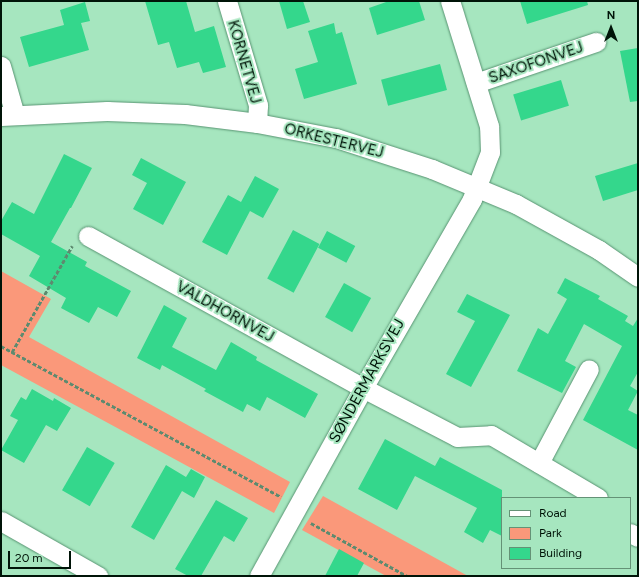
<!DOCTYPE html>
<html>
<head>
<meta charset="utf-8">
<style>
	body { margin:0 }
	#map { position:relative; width:639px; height:577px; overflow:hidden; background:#a6e6bf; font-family:Figtree,sans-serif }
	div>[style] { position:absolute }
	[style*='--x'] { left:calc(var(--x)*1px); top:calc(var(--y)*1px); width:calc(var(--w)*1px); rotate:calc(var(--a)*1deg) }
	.green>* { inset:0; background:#fa987a }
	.building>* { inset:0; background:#34d78c; transform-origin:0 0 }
	.path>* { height:2.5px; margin-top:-1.25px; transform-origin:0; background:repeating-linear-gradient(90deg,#5d8a6f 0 4px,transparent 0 6px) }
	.roads { filter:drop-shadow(0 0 1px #589472) drop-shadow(0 0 1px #589472) }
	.minor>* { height:19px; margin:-9.5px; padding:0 9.5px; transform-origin:9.5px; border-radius:9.5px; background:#fff }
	span { translate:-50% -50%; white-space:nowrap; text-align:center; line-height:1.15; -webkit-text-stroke:4px #a6e6bf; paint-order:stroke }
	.street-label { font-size:15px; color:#001408 }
	.frame { position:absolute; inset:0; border:2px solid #001408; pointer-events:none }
	.legend { position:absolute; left:501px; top:497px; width:130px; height:72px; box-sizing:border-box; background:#a6e6bf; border:1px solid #649276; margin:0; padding:5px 7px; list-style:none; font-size:12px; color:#001408 }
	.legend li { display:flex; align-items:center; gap:8px; height:20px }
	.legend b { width:20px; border:1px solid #649276 }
	.north { position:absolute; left:591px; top:8px; width:40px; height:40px; -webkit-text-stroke:3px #a6e6bf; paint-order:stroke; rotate:0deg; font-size:11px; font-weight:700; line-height:16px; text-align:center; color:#001408 }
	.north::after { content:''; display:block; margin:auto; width:14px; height:18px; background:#001408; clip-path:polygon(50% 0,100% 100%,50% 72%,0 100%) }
	.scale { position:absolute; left:8px; top:551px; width:63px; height:18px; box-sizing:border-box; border:2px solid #001408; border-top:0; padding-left:5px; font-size:12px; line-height:14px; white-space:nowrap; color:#001408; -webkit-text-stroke:3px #a6e6bf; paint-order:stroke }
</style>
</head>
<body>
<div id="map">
	<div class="green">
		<i style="clip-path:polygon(1px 271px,51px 299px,29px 337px,290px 482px,274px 513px,1px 365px)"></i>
		<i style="clip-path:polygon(323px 496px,468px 576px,386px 576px,302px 530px)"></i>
	</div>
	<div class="building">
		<i style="clip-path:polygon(145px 1px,186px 1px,195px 32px,214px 26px,226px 67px,203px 73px,199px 62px,177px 68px,169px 42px,158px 45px)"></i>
		<i style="clip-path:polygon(279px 1px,303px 1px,310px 22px,287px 29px)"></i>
		<i style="clip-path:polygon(389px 1px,419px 1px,425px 20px,377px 35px,369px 8px)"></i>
		<i style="clip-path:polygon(520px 1px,587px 1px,588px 5px,527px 24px)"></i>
		<i style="clip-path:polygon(85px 2px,90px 21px,81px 23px,89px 50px,29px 67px,20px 37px,64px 25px,60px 10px)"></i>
		<i style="clip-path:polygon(334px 23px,336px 34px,342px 32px,357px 84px,304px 99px,295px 69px,318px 62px,308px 31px)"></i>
		<i style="clip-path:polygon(638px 48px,638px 101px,630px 102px,620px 51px)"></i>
		<i style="left:440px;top:64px;width:27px;height:61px;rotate:75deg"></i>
		<i style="left:561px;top:80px;width:27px;height:50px;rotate:73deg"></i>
		<i style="clip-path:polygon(64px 154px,92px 168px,71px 208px,70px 208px,51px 242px,87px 262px,85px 266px,131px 291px,117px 317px,98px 307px,89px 323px,61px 308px,66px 298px,29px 276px,40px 256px,1px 234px,1px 221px,12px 202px,34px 214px)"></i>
		<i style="clip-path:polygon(141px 158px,186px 182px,163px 225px,133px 209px,147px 183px,132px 175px)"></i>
		<i style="clip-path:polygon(638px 163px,638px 190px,603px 201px,595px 176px)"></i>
		<i style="clip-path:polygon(255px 176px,279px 189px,263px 218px,250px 211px,227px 255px,202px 242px,228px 195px,241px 202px)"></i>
		<i style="left:293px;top:230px;width:30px;height:55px;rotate:28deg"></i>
		<i style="left:327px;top:231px;width:32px;height:19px;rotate:28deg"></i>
		<i style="clip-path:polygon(565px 278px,600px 296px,598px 299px,628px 316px,625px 321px,633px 326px,638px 318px,638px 372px,630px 386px,638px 391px,628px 410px,638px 415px,638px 450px,583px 420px,622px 346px,584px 324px,565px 361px,576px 367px,562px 393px,517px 371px,538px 328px,548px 334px,567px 299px,557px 293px)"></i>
		<i style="left:344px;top:283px;width:31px;height:39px;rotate:29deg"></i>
		<i style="clip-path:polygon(467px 294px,510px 315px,471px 387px,446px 374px,475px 321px,457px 312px)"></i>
		<i style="clip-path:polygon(164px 305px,187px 318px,172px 347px,216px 370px,231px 342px,257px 357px,256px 360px,318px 394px,305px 418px,267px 397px,260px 411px,247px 404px,243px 412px,204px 391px,206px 389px,162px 365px,160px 370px,137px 358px)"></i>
		<i style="clip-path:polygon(32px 389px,53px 401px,54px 398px,71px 408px,57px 431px,46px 425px,24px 463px,1px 450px,18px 420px,10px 416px,21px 397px,26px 400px)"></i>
		<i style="clip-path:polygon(385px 439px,435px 466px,440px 457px,502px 490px,502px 536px,490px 530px,483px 543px,464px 532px,477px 508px,415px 476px,397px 510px,358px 489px)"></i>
		<i style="left:87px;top:447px;width:32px;height:50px;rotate:30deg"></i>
		<i style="clip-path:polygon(166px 465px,186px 477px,191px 469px,205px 477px,194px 498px,182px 491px,154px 540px,131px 527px)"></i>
		<i style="clip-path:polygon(216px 500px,248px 518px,234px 542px,224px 536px,201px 576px,188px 576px,175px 569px)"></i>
		<i style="clip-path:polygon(339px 549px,364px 563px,357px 576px,325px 576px)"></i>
	</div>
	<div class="path">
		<i style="--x:1;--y:346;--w:318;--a:28.3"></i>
		<i style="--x:12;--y:352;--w:122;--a:-60.5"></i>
		<i style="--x:311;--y:523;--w:110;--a:28.9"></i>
	</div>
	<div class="roads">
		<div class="minor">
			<i style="--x:227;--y:1;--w:109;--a:73.4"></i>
			<i style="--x:258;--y:105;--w:18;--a:93"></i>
			<i style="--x:1;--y:66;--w:51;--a:74.1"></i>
			<i style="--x:476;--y:83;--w:127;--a:-18.9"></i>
			<i style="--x:1;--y:116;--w:106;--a:-2.7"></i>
			<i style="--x:107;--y:111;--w:78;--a:2.2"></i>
			<i style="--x:185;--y:114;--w:73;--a:7.1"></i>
			<i style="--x:257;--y:123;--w:80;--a:10.8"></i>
			<i style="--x:336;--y:138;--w:101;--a:17.9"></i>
			<i style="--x:432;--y:169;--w:91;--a:22.6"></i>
			<i style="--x:516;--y:204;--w:95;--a:29"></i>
			<i style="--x:599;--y:250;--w:47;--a:34.7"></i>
			<i style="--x:88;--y:236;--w:314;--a:28.9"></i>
			<i style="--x:363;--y:388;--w:106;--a:27.5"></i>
			<i style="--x:457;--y:437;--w:34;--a:-3"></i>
			<i style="--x:491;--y:435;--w:124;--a:30.5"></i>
			<i style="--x:539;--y:463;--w:106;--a:-62"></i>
			<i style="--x:1;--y:521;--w:112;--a:29.6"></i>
			<i style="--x:630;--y:533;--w:9;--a:27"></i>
			<i style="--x:259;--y:576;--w:215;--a:-61"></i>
			<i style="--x:363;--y:388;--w:218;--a:-60"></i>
			<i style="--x:472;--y:199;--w:50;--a:-69"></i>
			<i style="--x:490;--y:152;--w:26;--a:-92"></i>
			<i style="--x:489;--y:126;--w:131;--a:-107.3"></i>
		</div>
	</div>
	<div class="street-label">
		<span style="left:244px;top:62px;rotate:74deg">KORNETVEJ</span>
		<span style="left:536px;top:63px;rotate:-19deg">SAXOFONVEJ</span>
		<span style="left:334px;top:141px;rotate:14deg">ORKESTERVEJ</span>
		<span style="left:225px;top:312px;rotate:29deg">VALDHORNVEJ</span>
		<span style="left:367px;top:381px;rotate:-61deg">SØNDERMARKSVEJ</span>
	</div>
	<div class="frame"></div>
	<ul class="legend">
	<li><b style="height:5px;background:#fff"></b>Road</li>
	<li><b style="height:11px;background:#fa987a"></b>Park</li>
	<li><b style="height:11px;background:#34d78c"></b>Building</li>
	</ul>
	<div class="north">N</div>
	<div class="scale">20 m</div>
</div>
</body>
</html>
